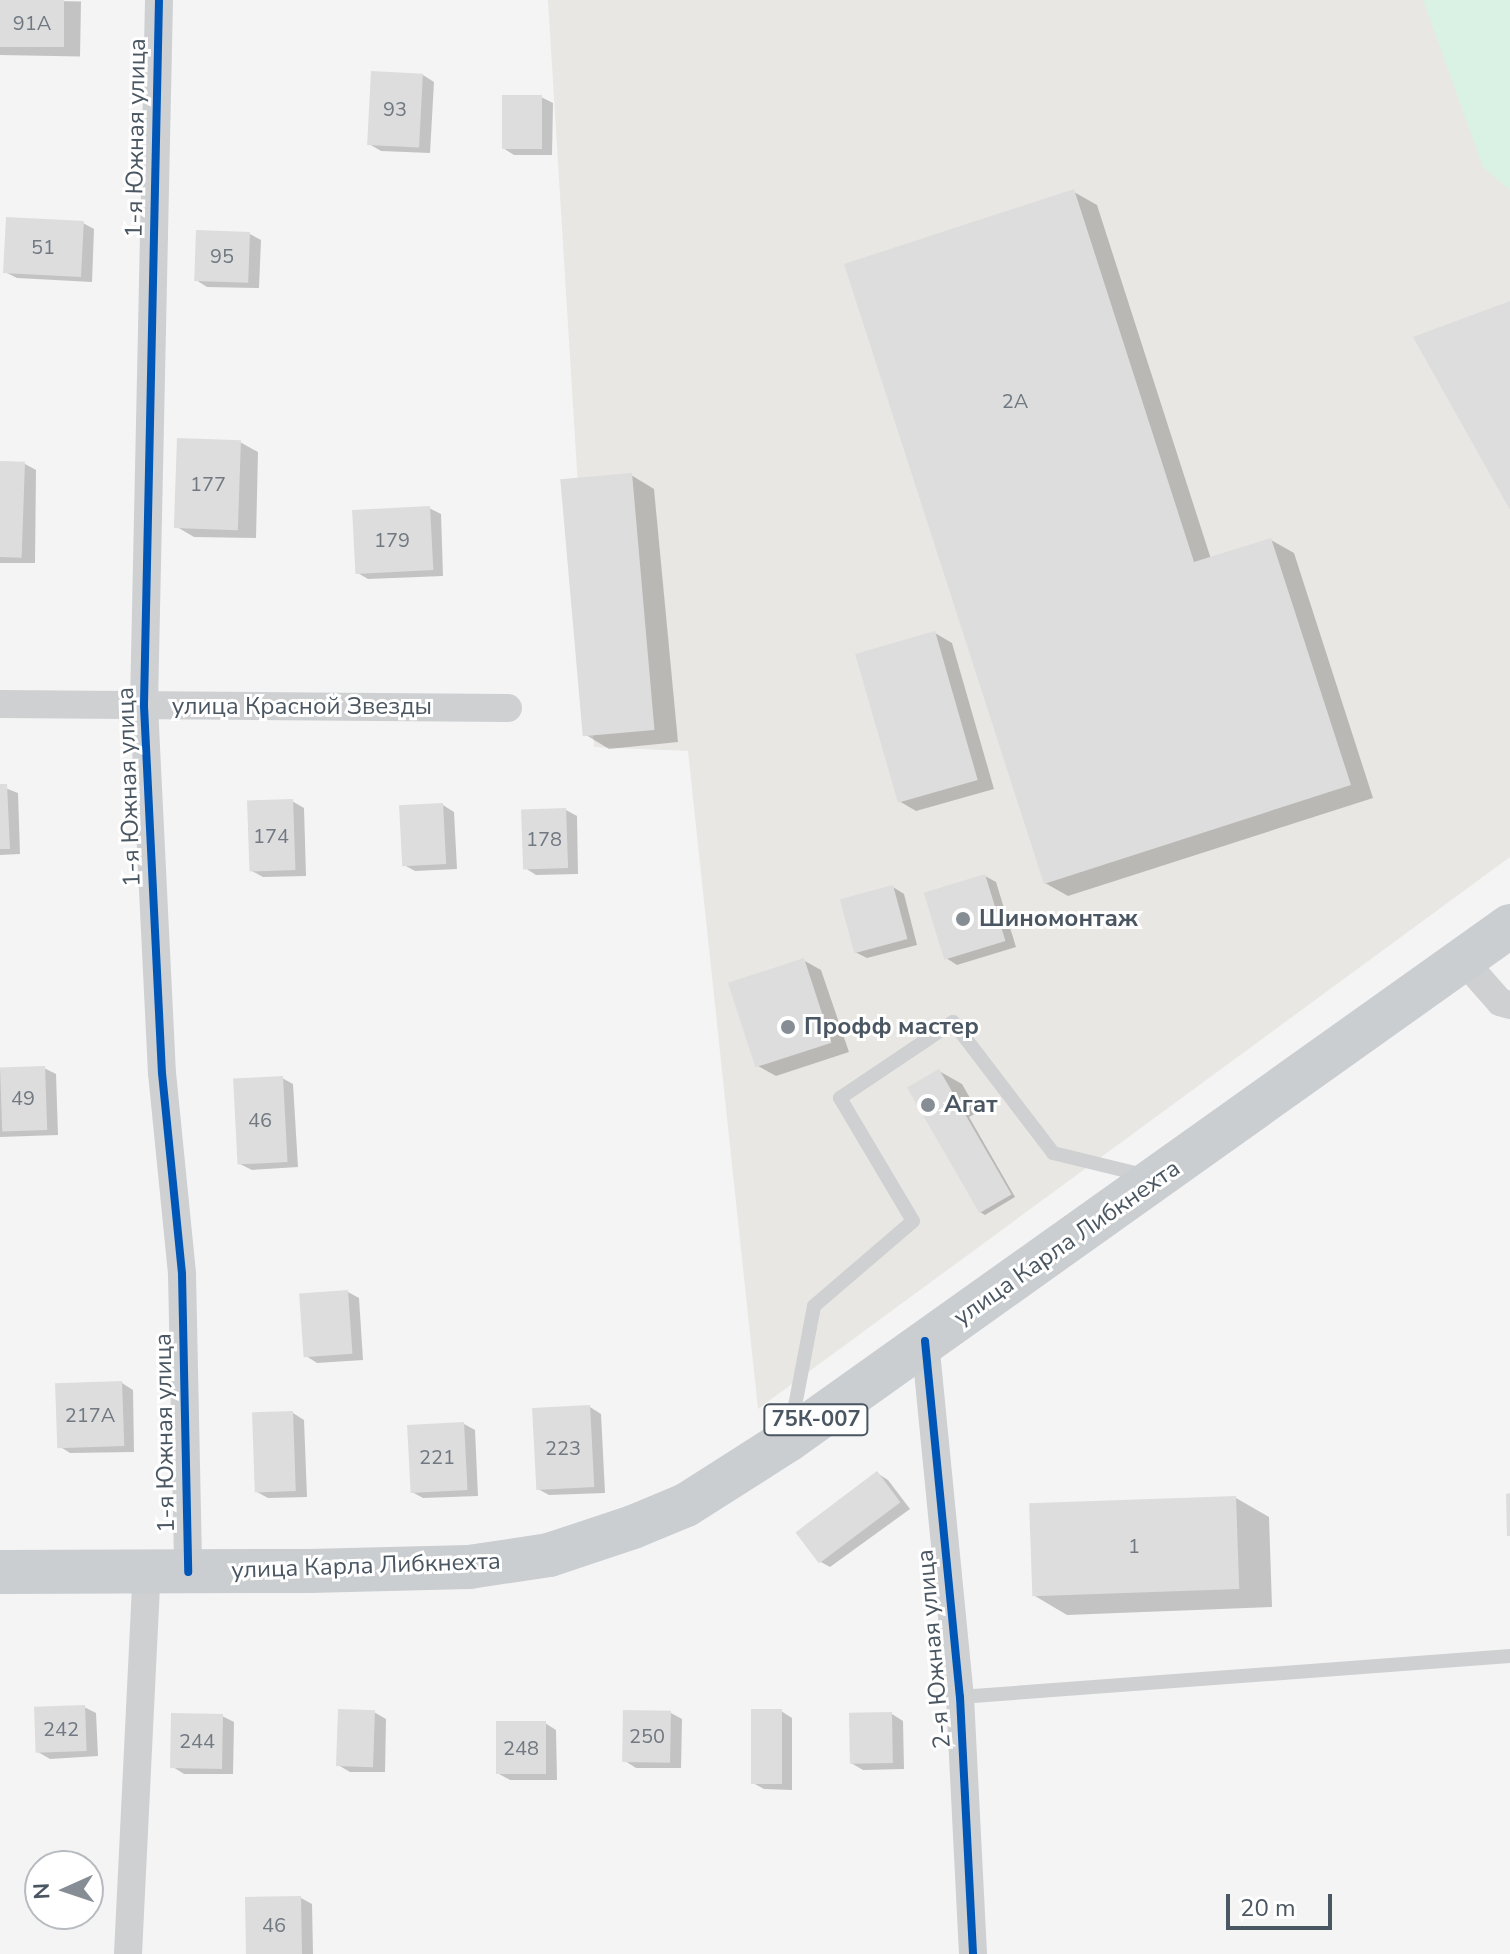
<!DOCTYPE html>
<html>
<head>
<meta charset="utf-8">
<style>
	body { margin:0 }
	#map { position:relative; width:1510px; height:1954px; overflow:hidden; background:#f4f4f4; font-family:"Nunito Sans",sans-serif }
	div>[style] { position:absolute }
	[style*='--x'] { left:calc(var(--x)*1px); top:calc(var(--y)*1px); width:calc(var(--w)*1px); rotate:calc(var(--a)*1deg) }
	.commercial>* { inset:0; background:#e8e7e3 }
	.green>* { inset:0; background:#d9f2e3 }
	.shadow>* { inset:0; background:#0003; transform-origin:0 0 }
	.building>* { inset:0; background:#ddddde; transform-origin:0 0 }
	.lane>* { height:14px; margin:-7px; padding:0 7px; transform-origin:7px; border-radius:7px; background:#ced0d2 }
	.street>* { height:28px; margin:-14px; padding:0 14px; transform-origin:14px; border-radius:14px; background:#ced0d2 }
	.primary>* { height:44px; margin:-22px; padding:0 22px; transform-origin:22px; border-radius:22px; background:#caced1 }
	.cycleway>* { height:8px; margin:-4px; padding:0 4px; transform-origin:4px; border-radius:4px; background:#0057b8 }
	.dots>* { width:22px; height:22px; translate:-50% -50%; box-sizing:border-box; border:4px solid #fff; border-radius:50% }
	span { translate:-50% -50%; white-space:nowrap; text-align:center; line-height:1.15; -webkit-text-stroke:6px #fff; paint-order:stroke }
	.number-label { font-size:20px; color:#707881 }
	.number-label span { -webkit-text-stroke-width:0 }
	.shield-label span { padding:2px 6px; background:#fff; border:2px solid; border-radius:6px; -webkit-text-stroke-width:0 }
	.shield-label { font-size:22px; color:#4a5661; font-weight:700 }
	.street-label { font-size:24px; color:#4a5661 }
	.poi-label { font-size:24px; color:#4a5661; font-weight:700 }
	.left { translate:0 -50%; text-align:left }
	.north { position:absolute; left:24px; top:1850px; width:80px; height:80px; box-sizing:border-box; background:#fff; border:2px solid #b7bbc0; border-radius:50%; rotate:267deg; font-size:22px; font-weight:700; line-height:32px; text-align:center; color:#4a5661 }
	.north::after { content:''; display:block; margin:auto; width:28px; height:36px; background:#868d94; clip-path:polygon(50% 0,100% 100%,50% 72%,0 100%) }
	.scale { position:absolute; left:1226px; top:1894px; width:106px; height:36px; box-sizing:border-box; border:4px solid #4a5661; border-top:0; padding-left:10px; font-size:24px; line-height:28px; white-space:nowrap; color:#4a5661; -webkit-text-stroke:6px #fff; paint-order:stroke }
</style>
</head>
<body>
<div id="map">
	<div class="commercial">
		<i style="clip-path:polygon(548px 0,1432px 0,1510px 175px,1510px 857px,758px 1409px,688px 751px,594px 747px)"></i>
	</div>
	<div class="green">
		<i style="clip-path:polygon(1423px 0,1510px 0,1510px 190px,1483px 167px)"></i>
	</div>
	<div class="shadow">
		<i style="left:0;top:0;width:81px;height:55px;rotate:1deg"></i>
		<i style="clip-path:polygon(423px 75px,434px 82px,430px 153px,381px 151px,369px 144px)"></i>
		<i style="clip-path:polygon(541px 97px,553px 103px,552px 155px,514px 155px,503px 148px)"></i>
		<i style="clip-path:polygon(1074px 192px,1097px 205px,1211px 559px,1271px 540px,1294px 553px,1373px 798px,1068px 896px,1045px 883px)"></i>
		<i style="clip-path:polygon(83px 223px,94px 229px,92px 282px,17px 278px,5px 272px)"></i>
		<i style="clip-path:polygon(250px 234px,261px 240px,259px 288px,207px 287px,196px 280px)"></i>
		<i style="clip-path:polygon(240px 442px,258px 452px,256px 538px,194px 537px,177px 527px)"></i>
		<i style="clip-path:polygon(0 463px,25px 464px,36px 470px,35px 563px,0 563px)"></i>
		<i style="clip-path:polygon(631px 475px,654px 489px,678px 742px,609px 749px,586px 735px)"></i>
		<i style="clip-path:polygon(429px 508px,441px 514px,443px 576px,368px 579px,356px 572px)"></i>
		<i style="clip-path:polygon(935px 633px,952px 643px,994px 789px,916px 811px,899px 801px)"></i>
		<i style="clip-path:polygon(0 786px,18px 793px,20px 854px,0 855px)"></i>
		<i style="clip-path:polygon(292px 801px,304px 808px,306px 876px,263px 877px,252px 871px)"></i>
		<i style="clip-path:polygon(443px 805px,454px 812px,457px 869px,415px 871px,404px 865px)"></i>
		<i style="clip-path:polygon(566px 810px,577px 816px,578px 874px,536px 875px,525px 868px)"></i>
		<i style="clip-path:polygon(985px 876px,996px 882px,1016px 947px,957px 965px,946px 958px)"></i>
		<i style="clip-path:polygon(893px 887px,904px 894px,917px 945px,867px 958px,855px 952px)"></i>
		<i style="clip-path:polygon(803px 960px,821px 970px,849px 1052px,776px 1076px,758px 1066px)"></i>
		<i style="clip-path:polygon(44px 1068px,56px 1074px,58px 1135px,0 1137px,0 1069px)"></i>
		<i style="clip-path:polygon(939px 1071px,962px 1084px,978px 1112px,969px 1117px,1015px 1197px,985px 1215px,980px 1212px)"></i>
		<i style="clip-path:polygon(282px 1078px,293px 1084px,298px 1167px,252px 1170px,240px 1164px)"></i>
		<i style="clip-path:polygon(348px 1292px,359px 1298px,363px 1360px,317px 1363px,306px 1356px)"></i>
		<i style="clip-path:polygon(122px 1383px,133px 1390px,134px 1452px,70px 1453px,59px 1446px)"></i>
		<i style="clip-path:polygon(590px 1407px,601px 1414px,605px 1493px,549px 1495px,538px 1489px)"></i>
		<i style="clip-path:polygon(293px 1413px,304px 1420px,307px 1497px,268px 1498px,257px 1492px)"></i>
		<i style="clip-path:polygon(464px 1424px,475px 1430px,478px 1496px,423px 1498px,412px 1492px)"></i>
		<i style="clip-path:polygon(877px 1473px,888px 1480px,910px 1509px,830px 1567px,819px 1561px)"></i>
		<i style="clip-path:polygon(1236px 1498px,1269px 1517px,1272px 1607px,1067px 1615px,1035px 1596px)"></i>
		<i style="clip-path:polygon(84px 1707px,96px 1713px,98px 1756px,50px 1759px,38px 1752px)"></i>
		<i style="clip-path:polygon(781px 1711px,792px 1718px,792px 1790px,764px 1789px,753px 1783px)"></i>
		<i style="clip-path:polygon(374px 1712px,386px 1719px,385px 1772px,350px 1772px,338px 1765px)"></i>
		<i style="clip-path:polygon(671px 1713px,682px 1719px,681px 1768px,636px 1768px,625px 1761px)"></i>
		<i style="clip-path:polygon(892px 1714px,903px 1721px,904px 1769px,863px 1770px,851px 1763px)"></i>
		<i style="clip-path:polygon(222px 1716px,234px 1722px,233px 1774px,184px 1774px,173px 1767px)"></i>
		<i style="clip-path:polygon(545px 1723px,556px 1730px,557px 1780px,510px 1780px,499px 1774px)"></i>
		<i style="clip-path:polygon(301px 1898px,312px 1904px,313px 1954px,248px 1954px)"></i>
	</div>
	<div class="building">
		<i style="left:0;top:0;width:64px;height:47px"></i>
		<i style="left:371px;top:71px;width:52px;height:74px;rotate:3deg"></i>
		<i style="left:502px;top:95px;width:40px;height:54px"></i>
		<i style="clip-path:polygon(1074px 189px,1194px 562px,1271px 538px,1351px 785px,1044px 884px,844px 264px)"></i>
		<i style="left:6px;top:217px;width:78px;height:56px;rotate:3deg"></i>
		<i style="left:196px;top:230px;width:54px;height:51px;rotate:2deg"></i>
		<i style="clip-path:polygon(1510px 301px,1510px 510px,1413px 337px)"></i>
		<i style="left:177px;top:438px;width:64px;height:90px;rotate:2deg"></i>
		<i style="left:0;top:461px;width:25px;height:96px;rotate:2deg"></i>
		<i style="left:632px;top:473px;width:258px;height:72px;rotate:85deg"></i>
		<i style="left:430px;top:506px;width:64px;height:78px;rotate:87deg"></i>
		<i style="left:935px;top:631px;width:155px;height:83px;rotate:74deg"></i>
		<i style="clip-path:polygon(0 784px,7px 784px,10px 849px,0 849px)"></i>
		<i style="left:293px;top:799px;width:71px;height:46px;rotate:88deg"></i>
		<i style="left:443px;top:803px;width:61px;height:44px;rotate:87deg"></i>
		<i style="left:566px;top:808px;width:60px;height:45px;rotate:88deg"></i>
		<i style="left:985px;top:874px;width:70px;height:64px;rotate:73deg"></i>
		<i style="left:893px;top:885px;width:56px;height:55px;rotate:75deg"></i>
		<i style="left:804px;top:958px;width:89px;height:80px;rotate:72deg"></i>
		<i style="left:45px;top:1066px;width:64px;height:45px;rotate:88deg"></i>
		<i style="left:939px;top:1069px;width:145px;height:37px;rotate:60deg"></i>
		<i style="left:283px;top:1076px;width:86px;height:50px;rotate:87deg"></i>
		<i style="left:348px;top:1290px;width:64px;height:49px;rotate:86deg"></i>
		<i style="left:122px;top:1381px;width:65px;height:67px;rotate:88deg"></i>
		<i style="left:590px;top:1405px;width:82px;height:58px;rotate:87deg"></i>
		<i style="left:293px;top:1411px;width:80px;height:41px;rotate:88deg"></i>
		<i style="left:464px;top:1422px;width:68px;height:57px;rotate:87deg"></i>
		<i style="left:877px;top:1471px;width:39px;height:102px;rotate:53deg"></i>
		<i style="clip-path:polygon(1510px 1493px,1510px 1536px,1507px 1536px,1506px 1494px)"></i>
		<i style="left:1236px;top:1496px;width:93px;height:207px;rotate:88deg"></i>
		<i style="left:85px;top:1705px;width:46px;height:51px;rotate:88deg"></i>
		<i style="left:338px;top:1709px;width:37px;height:57px;rotate:2deg"></i>
		<i style="left:751px;top:1709px;width:31px;height:75px"></i>
		<i style="left:623px;top:1710px;width:48px;height:52px;rotate:1deg"></i>
		<i style="left:892px;top:1712px;width:51px;height:43px;rotate:89deg"></i>
		<i style="left:171px;top:1713px;width:52px;height:55px;rotate:1deg"></i>
		<i style="left:546px;top:1721px;width:53px;height:50px;rotate:90deg"></i>
		<i style="left:301px;top:1896px;width:58px;height:56px;rotate:89deg"></i>
	</div>
	<div class="lane">
		<i style="--x:791;--y:1427;--w:123;--a:-79.2"></i>
		<i style="--x:814;--y:1306;--w:130;--a:-40.6"></i>
		<i style="--x:913;--y:1221;--w:143;--a:-120.7"></i>
		<i style="--x:840;--y:1098;--w:136;--a:-33.9"></i>
		<i style="--x:953;--y:1022;--w:165;--a:52.6"></i>
		<i style="--x:1053;--y:1153;--w:93;--a:13.7"></i>
		<i style="--x:960;--y:1697;--w:552;--a:-4.26"></i>
	</div>
	<div class="street">
		<i style="--x:159;--y:0;--w:706;--a:91.22"></i>
		<i style="--x:144;--y:706;--w:367;--a:87.2"></i>
		<i style="--x:162;--y:1073;--w:202;--a:84.3"></i>
		<i style="--x:182;--y:1274;--w:298;--a:88.8"></i>
		<i style="--x:0;--y:704;--w:508;--a:0.45"></i>
		<i style="--x:1463;--y:960;--w:56;--a:48.6"></i>
		<i style="--x:1500;--y:1002;--w:10;--a:17"></i>
		<i style="--x:925;--y:1341;--w:358;--a:84.4"></i>
		<i style="--x:960;--y:1697;--w:257;--a:87.1"></i>
		<i style="--x:128;--y:1954;--w:382;--a:-87.2"></i>
	</div>
	<div class="primary">
		<i style="--x:0;--y:1572;--w:309;--a:-0.2"></i>
		<i style="--x:309;--y:1571;--w:160;--a:-1.4"></i>
		<i style="--x:469;--y:1567;--w:81;--a:-8.5"></i>
		<i style="--x:549;--y:1555;--w:89;--a:-18.4"></i>
		<i style="--x:633;--y:1527;--w:57;--a:-22.5"></i>
		<i style="--x:686;--y:1505;--w:121;--a:-32.5"></i>
		<i style="--x:788;--y:1440;--w:886;--a:-35.45"></i>
	</div>
	<div class="cycleway">
		<i style="--x:159;--y:0;--w:706;--a:91.22"></i>
		<i style="--x:144;--y:706;--w:367;--a:87.2"></i>
		<i style="--x:162;--y:1073;--w:202;--a:84.3"></i>
		<i style="--x:182;--y:1274;--w:298;--a:88.8"></i>
		<i style="--x:925;--y:1341;--w:358;--a:84.4"></i>
		<i style="--x:960;--y:1697;--w:257;--a:87.1"></i>
	</div>
	<div class="dots">
		<i style="left:963px;top:919px;background:#868d94"></i>
		<i style="left:788px;top:1027px;background:#868d94"></i>
		<i style="left:928px;top:1105px;background:#868d94"></i>
	</div>
	<div class="number-label">
		<span style="left:32px;top:23px">91А</span>
		<span style="left:395px;top:109px">93</span>
		<span style="left:43px;top:247px">51</span>
		<span style="left:222px;top:256px">95</span>
		<span style="left:1015px;top:401px">2А</span>
		<span style="left:208px;top:484px">177</span>
		<span style="left:392px;top:540px">179</span>
		<span style="left:271px;top:836px">174</span>
		<span style="left:544px;top:839px">178</span>
		<span style="left:23px;top:1098px">49</span>
		<span style="left:260px;top:1120px">46</span>
		<span style="left:90px;top:1415px">217А</span>
		<span style="left:563px;top:1448px">223</span>
		<span style="left:437px;top:1457px">221</span>
		<span style="left:1134px;top:1546px">1</span>
		<span style="left:61px;top:1729px">242</span>
		<span style="left:647px;top:1736px">250</span>
		<span style="left:197px;top:1741px">244</span>
		<span style="left:521px;top:1748px">248</span>
		<span style="left:274px;top:1925px">46</span>
	</div>
	<div class="shield-label">
		<span style="left:816px;top:1420px">75К-007</span>
	</div>
	<div class="street-label">
		<span style="left:136px;top:138px;rotate:-89deg">1-я Южная улица</span>
		<span style="left:302px;top:707px">улица Красной Звезды</span>
		<span style="left:129px;top:787px;rotate:-92deg">1-я Южная улица</span>
		<span style="left:1067px;top:1243px;rotate:-35deg">улица Карла Либкнехта</span>
		<span style="left:165px;top:1433px;rotate:-91deg">1-я Южная улица</span>
		<span style="left:366px;top:1566px;rotate:-2deg">улица Карла Либкнехта</span>
		<span style="left:934px;top:1649px;rotate:-95deg">2-я Южная улица</span>
	</div>
	<div class="poi-label">
		<span class="left" style="left:979px;top:919px">Шиномонтаж</span>
		<span class="left" style="left:804px;top:1027px">Профф мастер</span>
		<span class="left" style="left:944px;top:1105px">Агат</span>
	</div>
	<div class="north">N</div>
	<div class="scale">20 m</div>
</div>
</body>
</html>
